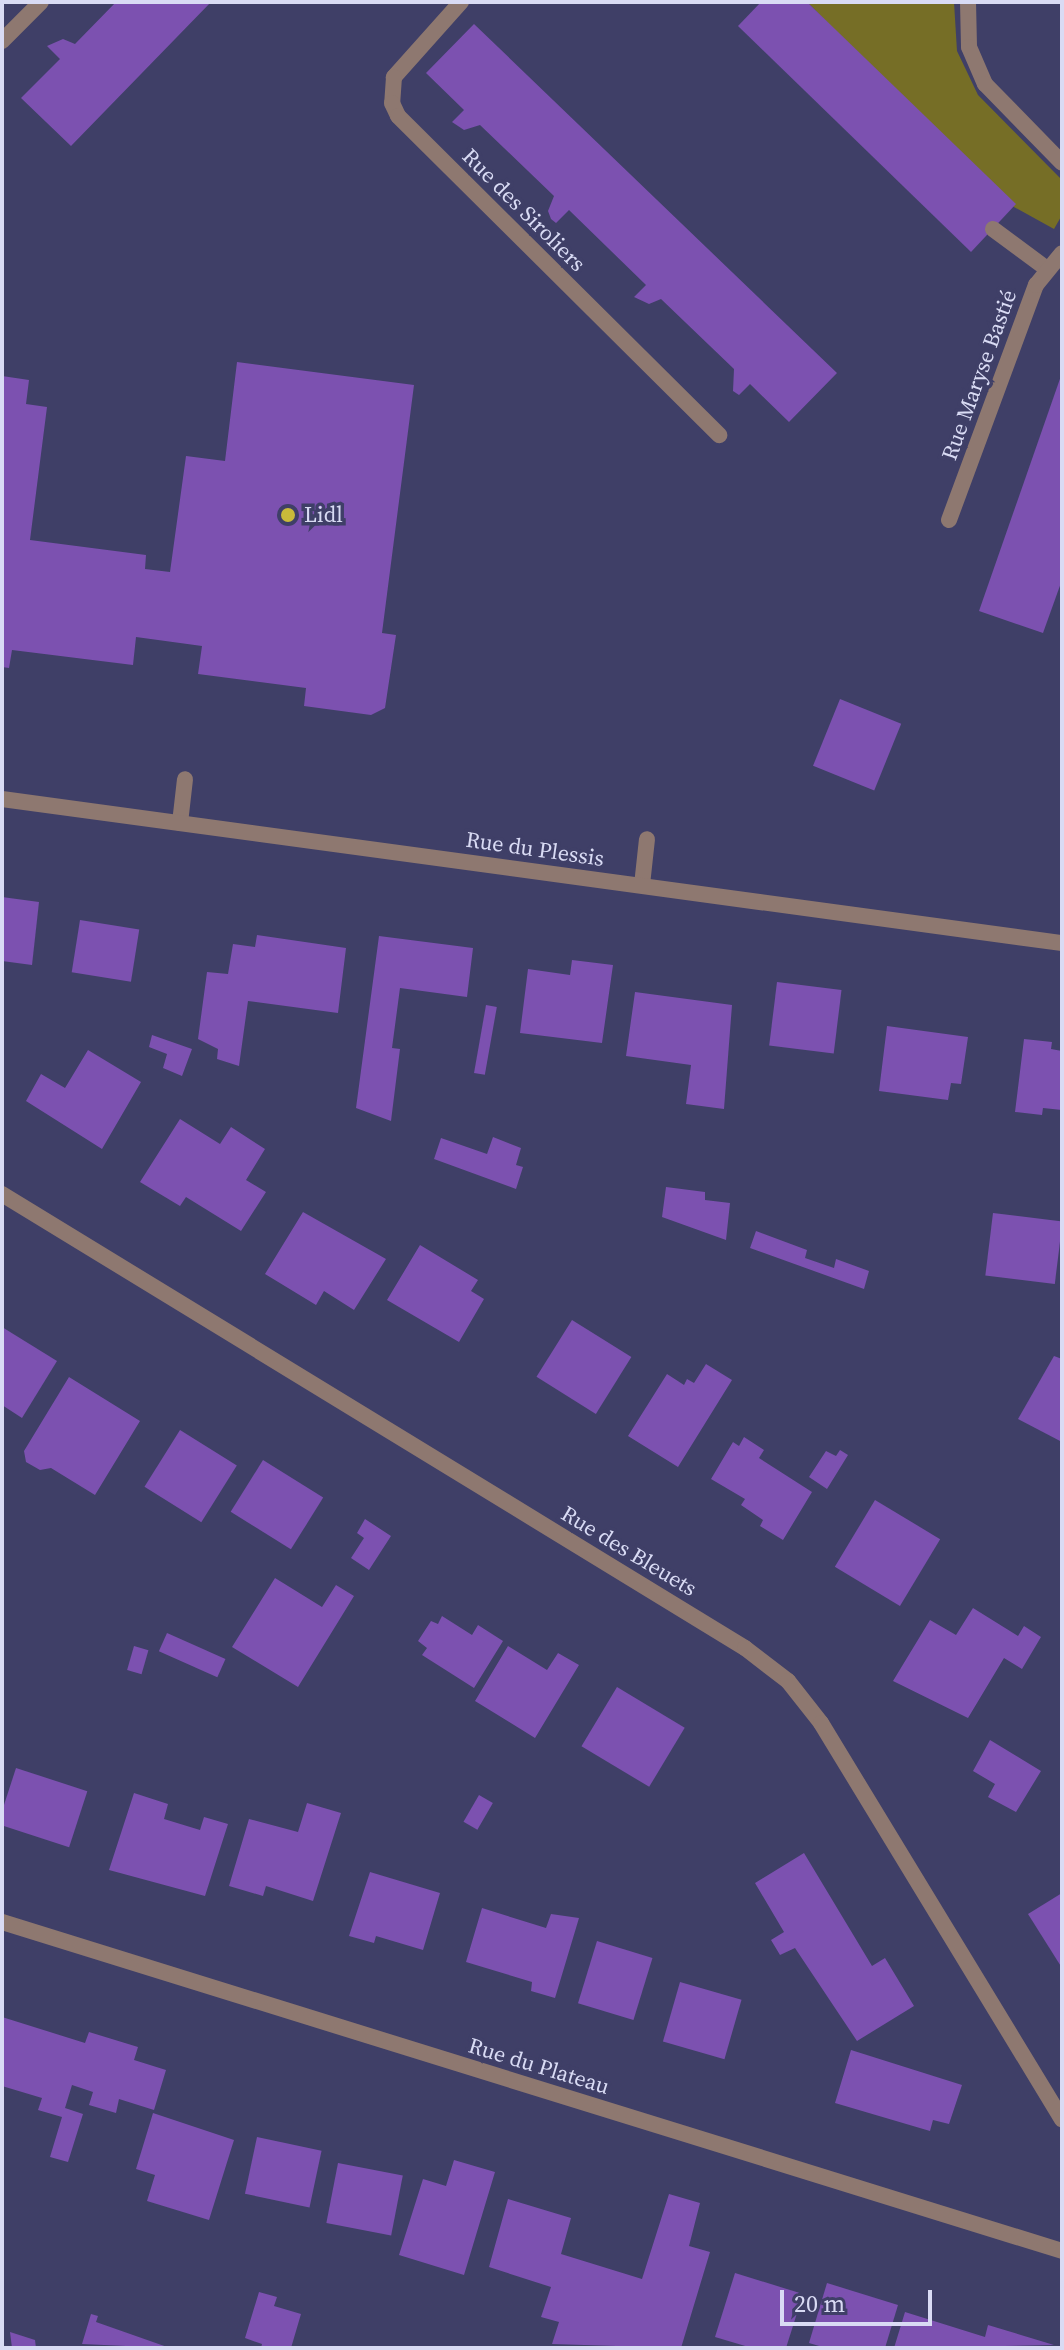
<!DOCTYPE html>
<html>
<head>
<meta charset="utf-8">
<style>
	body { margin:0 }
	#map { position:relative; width:1064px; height:2350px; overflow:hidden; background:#3f3f67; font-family:"Source Serif 4",serif }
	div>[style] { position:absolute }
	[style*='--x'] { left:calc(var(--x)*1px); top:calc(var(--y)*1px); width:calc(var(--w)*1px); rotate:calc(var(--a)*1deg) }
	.green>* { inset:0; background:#766e26 }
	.building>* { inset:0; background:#7c51b0; transform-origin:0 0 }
	.lane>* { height:16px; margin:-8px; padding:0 8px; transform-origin:8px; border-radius:8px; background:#8e7870 }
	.street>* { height:16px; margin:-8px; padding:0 8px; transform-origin:8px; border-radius:8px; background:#8e7870 }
	.dots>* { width:22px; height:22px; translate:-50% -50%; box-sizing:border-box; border:4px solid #3f3f67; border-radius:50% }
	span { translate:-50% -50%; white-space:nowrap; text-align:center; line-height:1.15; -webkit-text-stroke:7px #3f3f67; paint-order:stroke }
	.street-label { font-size:22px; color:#d9dbf4 }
	.poi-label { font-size:22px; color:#d9dbf4 }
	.left { translate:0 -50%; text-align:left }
	.frame { position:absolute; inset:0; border:4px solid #d9dbf4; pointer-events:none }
	.scale { position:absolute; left:780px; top:2290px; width:152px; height:36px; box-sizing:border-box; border:4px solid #d9dbf4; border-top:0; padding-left:10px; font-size:24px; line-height:28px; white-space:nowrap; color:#d9dbf4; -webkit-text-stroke:6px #3f3f67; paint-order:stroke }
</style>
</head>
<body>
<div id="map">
	<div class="green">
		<i style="clip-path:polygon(807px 2px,954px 2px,957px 51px,978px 95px,1062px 180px,1062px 215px,1054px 229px,1014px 207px)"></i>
	</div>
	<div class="building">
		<i style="clip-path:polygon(116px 2px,211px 2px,71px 146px,21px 98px,60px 59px,47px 46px,63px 39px,75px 44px)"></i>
		<i style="clip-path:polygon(761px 2px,807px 2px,1016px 204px,971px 252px,738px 26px)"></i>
		<i style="clip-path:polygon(474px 24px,837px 373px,789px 422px,750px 384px,739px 395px,733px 391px,734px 369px,661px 299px,649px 304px,634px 297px,646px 285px,569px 210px,556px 223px,551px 219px,548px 211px,554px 196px,480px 125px,464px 130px,452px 122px,464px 110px,426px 73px)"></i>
		<i style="clip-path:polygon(237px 362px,414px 385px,382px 633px,396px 635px,385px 708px,371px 715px,304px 706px,306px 688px,198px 674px,202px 646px,136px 637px,133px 665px,12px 650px,9px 668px,2px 667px,2px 376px,29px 380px,26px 404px,47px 407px,30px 540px,146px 555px,145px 569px,170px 572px,186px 456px,225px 461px)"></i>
		<i style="clip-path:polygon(1062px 373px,1062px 580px,1043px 633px,979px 611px)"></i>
		<i style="left:840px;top:699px;width:66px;height:72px;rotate:22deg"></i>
		<i style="clip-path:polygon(2px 897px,39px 902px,32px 965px,2px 961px)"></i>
		<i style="left:80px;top:920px;width:60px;height:53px;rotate:9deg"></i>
		<i style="clip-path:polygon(257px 935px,346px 948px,338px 1013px,248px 1001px,239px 1066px,217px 1059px,218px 1049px,198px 1039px,207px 972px,228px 974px,233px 944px,255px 947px)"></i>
		<i style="clip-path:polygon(379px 936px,473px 948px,467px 997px,400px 988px,392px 1048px,400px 1049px,391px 1121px,356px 1108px)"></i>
		<i style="clip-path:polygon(572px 960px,613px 965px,602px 1043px,520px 1033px,528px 969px,570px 975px)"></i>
		<i style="left:777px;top:982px;width:65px;height:64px;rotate:7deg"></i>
		<i style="clip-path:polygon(635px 992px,732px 1005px,724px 1109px,686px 1104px,691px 1065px,626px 1056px)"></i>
		<i style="left:486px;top:1005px;width:11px;height:69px;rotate:10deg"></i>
		<i style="clip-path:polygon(887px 1026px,968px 1037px,961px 1084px,951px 1083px,948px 1100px,879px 1091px)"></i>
		<i style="clip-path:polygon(152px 1035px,192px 1049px,182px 1076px,163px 1068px,167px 1054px,149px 1047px)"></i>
		<i style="clip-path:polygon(1024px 1039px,1052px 1042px,1051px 1049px,1062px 1051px,1062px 1110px,1043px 1108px,1042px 1115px,1015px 1112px)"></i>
		<i style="clip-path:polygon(88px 1050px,141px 1082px,102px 1149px,26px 1101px,41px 1074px,65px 1088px)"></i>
		<i style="clip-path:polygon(180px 1119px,220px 1144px,231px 1127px,265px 1149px,246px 1180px,266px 1192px,241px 1231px,186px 1197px,180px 1206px,140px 1182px)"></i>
		<i style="clip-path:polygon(493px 1137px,521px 1148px,516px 1165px,523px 1167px,516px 1189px,434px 1159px,441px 1138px,487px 1154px)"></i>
		<i style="clip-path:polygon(666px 1187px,705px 1192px,705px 1200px,730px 1203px,726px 1240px,662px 1217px)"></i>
		<i style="clip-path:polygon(303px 1212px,386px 1259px,354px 1310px,324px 1291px,316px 1305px,265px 1274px)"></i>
		<i style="left:993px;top:1213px;width:70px;height:63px;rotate:7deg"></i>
		<i style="clip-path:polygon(756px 1231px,807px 1250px,805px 1258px,834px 1268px,836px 1259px,869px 1271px,864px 1289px,750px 1248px)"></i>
		<i style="clip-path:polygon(420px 1245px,478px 1280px,471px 1291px,484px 1299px,459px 1342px,387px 1300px)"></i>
		<i style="left:572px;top:1320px;width:70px;height:67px;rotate:32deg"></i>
		<i style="clip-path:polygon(2px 1327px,57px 1361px,22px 1418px,2px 1405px)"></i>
		<i style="clip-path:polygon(1054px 1356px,1062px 1359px,1062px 1442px,1018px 1419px)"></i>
		<i style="clip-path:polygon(706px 1364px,732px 1380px,678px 1467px,628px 1436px,667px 1374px,684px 1385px,687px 1379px,694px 1383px)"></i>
		<i style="clip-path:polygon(69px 1377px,140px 1421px,95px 1495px,51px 1468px,40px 1470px,26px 1462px,24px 1451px)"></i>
		<i style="left:180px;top:1430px;width:67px;height:67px;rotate:32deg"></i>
		<i style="clip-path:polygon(744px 1437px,764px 1450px,759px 1458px,812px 1492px,783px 1540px,760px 1526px,763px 1520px,741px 1505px,745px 1499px,711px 1479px,733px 1442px,739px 1446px)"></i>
		<i style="clip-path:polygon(840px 1450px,848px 1455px,827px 1489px,809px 1477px,826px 1451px,836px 1456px)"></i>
		<i style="left:263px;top:1460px;width:71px;height:61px;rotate:32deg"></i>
		<i style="left:875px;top:1500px;width:76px;height:78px;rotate:31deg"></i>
		<i style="clip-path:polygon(365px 1519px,391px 1536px,369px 1570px,351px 1558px,364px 1538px,357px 1533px)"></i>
		<i style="clip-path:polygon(275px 1578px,322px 1607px,336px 1585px,354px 1596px,298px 1687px,232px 1647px)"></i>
		<i style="clip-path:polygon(973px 1608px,1018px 1636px,1024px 1626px,1041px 1637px,1022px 1669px,1004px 1658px,968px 1718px,893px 1681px,930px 1620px,956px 1635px)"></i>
		<i style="clip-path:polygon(442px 1616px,472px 1635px,478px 1625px,503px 1641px,474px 1688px,422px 1655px,427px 1648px,418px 1641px,431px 1621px,438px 1624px)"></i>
		<i style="left:167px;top:1633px;width:64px;height:20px;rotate:24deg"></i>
		<i style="left:134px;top:1646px;width:15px;height:25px;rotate:16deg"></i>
		<i style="clip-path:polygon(508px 1646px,547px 1670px,558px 1653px,579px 1665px,535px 1738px,475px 1701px)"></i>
		<i style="left:617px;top:1687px;width:79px;height:69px;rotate:31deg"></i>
		<i style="clip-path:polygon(990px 1740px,1041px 1771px,1016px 1812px,988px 1797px,995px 1784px,973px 1771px)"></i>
		<i style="left:16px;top:1768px;width:75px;height:59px;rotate:18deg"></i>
		<i style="clip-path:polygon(134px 1793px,168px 1804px,164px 1819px,200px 1830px,204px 1817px,228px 1824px,205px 1896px,109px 1870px)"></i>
		<i style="left:479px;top:1795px;width:16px;height:31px;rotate:30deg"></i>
		<i style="clip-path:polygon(307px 1803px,341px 1813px,313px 1901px,266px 1886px,263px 1896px,229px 1886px,249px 1819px,298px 1832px)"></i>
		<i style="clip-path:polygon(804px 1853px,872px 1966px,885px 1958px,914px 2006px,857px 2041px,795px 1948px,780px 1955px,771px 1940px,784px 1932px,755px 1883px)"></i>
		<i style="clip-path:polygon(370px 1872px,440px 1893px,423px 1950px,376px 1936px,374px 1943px,349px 1936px)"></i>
		<i style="clip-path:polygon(1062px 1893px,1062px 1968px,1028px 1914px)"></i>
		<i style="clip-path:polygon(482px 1908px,546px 1928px,551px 1914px,579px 1918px,555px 1998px,531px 1991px,532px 1982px,466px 1962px)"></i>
		<i style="left:597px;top:1941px;width:58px;height:65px;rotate:17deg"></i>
		<i style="left:680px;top:1982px;width:64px;height:62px;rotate:16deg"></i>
		<i style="clip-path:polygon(2px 2017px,85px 2043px,89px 2032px,138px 2047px,134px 2060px,166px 2070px,154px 2110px,119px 2099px,116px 2113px,89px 2105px,93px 2092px,72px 2085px,65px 2108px,83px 2114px,68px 2162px,50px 2157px,62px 2117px,38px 2110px,42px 2098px,2px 2086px)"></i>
		<i style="clip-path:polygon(851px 2050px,962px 2085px,949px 2124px,933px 2120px,930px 2131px,835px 2103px)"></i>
		<i style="clip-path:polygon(153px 2113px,234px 2140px,209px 2220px,147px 2201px,155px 2175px,136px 2169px)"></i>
		<i style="left:257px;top:2137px;width:66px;height:58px;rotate:12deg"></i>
		<i style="clip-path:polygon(454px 2160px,495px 2172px,464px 2275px,399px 2255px,423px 2179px,446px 2186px)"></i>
		<i style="left:338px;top:2163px;width:66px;height:61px;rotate:11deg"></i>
		<i style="clip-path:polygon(669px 2194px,700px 2203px,689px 2246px,710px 2252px,681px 2348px,552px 2344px,559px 2322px,541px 2317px,551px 2287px,489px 2267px,508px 2199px,571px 2218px,561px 2254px,642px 2279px)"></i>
		<i style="clip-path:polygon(735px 2273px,803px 2294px,786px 2348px,752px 2348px,715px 2337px)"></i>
		<i style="clip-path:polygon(827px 2283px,898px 2305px,885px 2348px,826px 2348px,809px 2343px)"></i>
		<i style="clip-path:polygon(259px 2292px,277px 2297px,274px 2306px,301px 2314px,291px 2348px,261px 2348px,262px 2344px,245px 2338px)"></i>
		<i style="clip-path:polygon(905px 2312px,985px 2337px,988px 2325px,1054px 2345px,894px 2348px)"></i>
		<i style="clip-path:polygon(91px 2314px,98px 2316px,96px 2322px,170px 2348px,82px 2344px)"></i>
		<i style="clip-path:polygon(10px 2332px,35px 2340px,36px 2348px,12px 2348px)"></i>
	</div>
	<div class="lane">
		<i style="--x:993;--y:229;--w:67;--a:36.5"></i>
		<i style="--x:180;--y:823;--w:44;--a:-83.5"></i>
		<i style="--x:642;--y:885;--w:46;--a:-83.8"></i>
	</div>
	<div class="street">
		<i style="--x:461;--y:2;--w:101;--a:131.8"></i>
		<i style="--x:394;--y:77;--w:26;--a:94"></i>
		<i style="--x:392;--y:103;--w:14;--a:65"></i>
		<i style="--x:398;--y:116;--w:453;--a:44.8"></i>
		<i style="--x:968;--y:2;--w:45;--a:88.7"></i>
		<i style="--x:969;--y:47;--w:40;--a:66.6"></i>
		<i style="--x:985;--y:84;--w:110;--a:45.7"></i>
		<i style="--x:2;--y:41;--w:55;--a:-45"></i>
		<i style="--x:949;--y:520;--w:251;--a:-69.7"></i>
		<i style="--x:1036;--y:285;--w:41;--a:-50.9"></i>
		<i style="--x:2;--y:799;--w:1070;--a:7.74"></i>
		<i style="--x:2;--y:1194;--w:871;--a:31.43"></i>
		<i style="--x:745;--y:1648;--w:54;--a:37.5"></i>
		<i style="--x:788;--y:1681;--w:53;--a:51.8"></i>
		<i style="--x:821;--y:1723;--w:464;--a:58.7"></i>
		<i style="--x:2;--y:1922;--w:1110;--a:17.24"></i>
	</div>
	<div class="dots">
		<i style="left:288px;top:515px;background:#c9bb3a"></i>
	</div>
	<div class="street-label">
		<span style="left:524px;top:210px;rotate:45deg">Rue des Siroliers</span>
		<span style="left:979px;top:375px;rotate:-70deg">Rue Maryse Bastié</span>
		<span style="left:535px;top:849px;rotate:8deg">Rue du Plessis</span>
		<span style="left:629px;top:1551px;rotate:31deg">Rue des Bleuets</span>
		<span style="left:539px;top:2066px;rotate:17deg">Rue du Plateau</span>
	</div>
	<div class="poi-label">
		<span class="left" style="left:304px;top:515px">Lidl</span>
	</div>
	<div class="frame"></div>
	<div class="scale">20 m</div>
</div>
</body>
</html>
